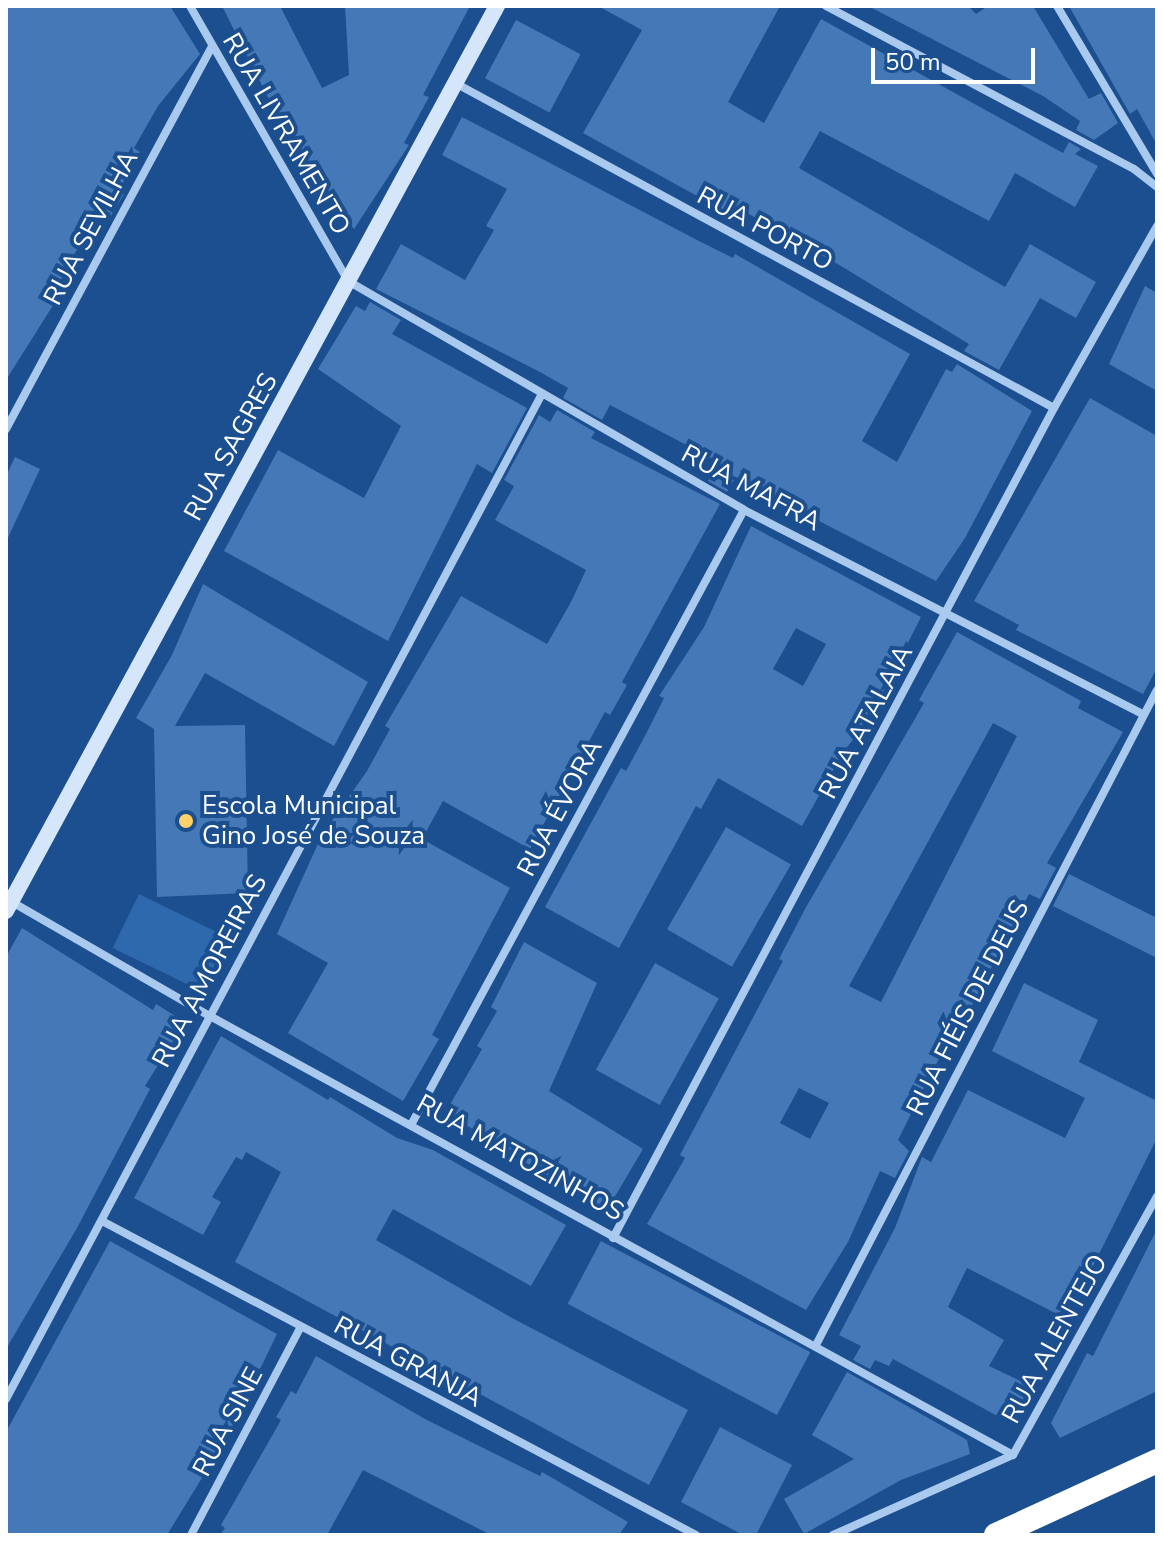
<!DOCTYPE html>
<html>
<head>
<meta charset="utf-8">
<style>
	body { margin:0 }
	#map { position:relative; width:1163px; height:1541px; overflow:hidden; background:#1b4f8f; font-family:"Nunito Sans",sans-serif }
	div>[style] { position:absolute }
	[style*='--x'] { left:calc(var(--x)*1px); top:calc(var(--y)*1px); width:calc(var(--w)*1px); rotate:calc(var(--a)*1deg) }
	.green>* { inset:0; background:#2e69ad; transform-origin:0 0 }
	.building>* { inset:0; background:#4478b7; transform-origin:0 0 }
	.street>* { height:8px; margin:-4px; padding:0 4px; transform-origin:4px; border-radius:4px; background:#a9c9ee }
	.secondary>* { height:16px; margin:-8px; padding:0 8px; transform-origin:8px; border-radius:8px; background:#d6e6fa }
	.highway>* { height:24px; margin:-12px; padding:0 12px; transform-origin:12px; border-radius:12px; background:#fff }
	.dots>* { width:22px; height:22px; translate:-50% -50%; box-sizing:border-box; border:4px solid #1b4f8f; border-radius:50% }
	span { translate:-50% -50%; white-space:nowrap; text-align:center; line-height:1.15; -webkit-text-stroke:8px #1b4f8f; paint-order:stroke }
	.street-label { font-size:26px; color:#fff }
	.poi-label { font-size:26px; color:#fff }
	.left { translate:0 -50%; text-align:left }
	.frame { position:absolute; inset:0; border:8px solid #fff; pointer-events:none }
	.scale { position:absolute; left:871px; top:48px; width:164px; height:36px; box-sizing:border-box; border:4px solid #fff; border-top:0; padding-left:10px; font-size:24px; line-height:28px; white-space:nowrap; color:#fff; -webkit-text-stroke:6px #1b4f8f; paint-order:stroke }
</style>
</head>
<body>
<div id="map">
	<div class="green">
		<i style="left:139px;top:894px;width:99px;height:60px;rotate:26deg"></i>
	</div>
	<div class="building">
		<i style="clip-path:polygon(6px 6px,170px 6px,200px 54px,158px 106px,134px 148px,140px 152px,118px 191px,124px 194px,109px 219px,100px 214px,56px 288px,62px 291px,6px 380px)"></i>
		<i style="clip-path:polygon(222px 6px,280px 6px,322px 88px,349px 75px,345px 6px,470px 6px,423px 95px,429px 97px,404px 143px,409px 145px,354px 229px,302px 165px)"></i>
		<i style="clip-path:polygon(598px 6px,780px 6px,728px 102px,764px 123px,821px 19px,1063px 153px,1069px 142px,1081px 149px,1075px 154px,1098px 166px,1075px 207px,1015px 173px,989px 221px,820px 131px,799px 168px,1005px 287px,1030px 244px,1096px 282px,1076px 318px,1040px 298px,999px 370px,964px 351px,969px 344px,841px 266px,731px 204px,726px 212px,583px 133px,642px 30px)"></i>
		<i style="clip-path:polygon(868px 6px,968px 6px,976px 14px,988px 6px,1033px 6px,1089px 99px,1101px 93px,1118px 123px,1094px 140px,1076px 130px,1080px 121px,1043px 96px)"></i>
		<i style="clip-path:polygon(1069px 6px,1157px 6px,1157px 145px,1137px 109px,1130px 114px)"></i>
		<i style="left:516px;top:20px;width:73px;height:66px;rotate:28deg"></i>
		<i style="clip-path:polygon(462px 117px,697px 240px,733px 258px,735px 254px,910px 354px,862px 441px,897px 462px,946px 369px,952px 372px,957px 364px,1032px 411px,965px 538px,936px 581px,735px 478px,727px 492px,708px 481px,719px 462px,610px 405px,602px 420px,563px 398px,568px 388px,540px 372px,376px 289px,401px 244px,465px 280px,494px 230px,486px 226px,507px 189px,442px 155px)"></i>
		<i style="clip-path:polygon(1145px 286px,1157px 293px,1157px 391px,1109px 364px)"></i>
		<i style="clip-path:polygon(370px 302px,401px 320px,392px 334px,527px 408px,492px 473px,477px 464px,388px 641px,224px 551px,278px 450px,364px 498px,401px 426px,318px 369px,356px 306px,365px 311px)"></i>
		<i style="clip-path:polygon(1090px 398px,1157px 436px,1157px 668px,1143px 694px,1016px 630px,1019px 625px,974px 601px)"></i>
		<i style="clip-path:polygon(557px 410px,595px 432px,591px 438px,720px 504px,622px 682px,627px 685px,610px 715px,605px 712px,530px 849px,443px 801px,422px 839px,510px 888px,432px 1035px,439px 1039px,403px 1101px,288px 1033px,328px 963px,277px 934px,322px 835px,367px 771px,390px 729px,385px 726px,461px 596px,547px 644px,571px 602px,586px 570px,495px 520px,514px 486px,504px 480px,539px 415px,550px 422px)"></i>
		<i style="clip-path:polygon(15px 457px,40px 469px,6px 542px,6px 476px)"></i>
		<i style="clip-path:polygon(evenodd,751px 526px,921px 617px,870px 718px,844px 751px,802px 826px,718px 778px,701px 809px,696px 806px,619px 948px,545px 907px,621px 768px,626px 771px,646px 734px,664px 698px,659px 696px,704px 627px,751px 526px,796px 628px,826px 644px,803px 686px,773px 669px,796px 628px)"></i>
		<i style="clip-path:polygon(203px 584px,368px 682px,334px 746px,205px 673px,175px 726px,245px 725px,248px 893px,157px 897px,154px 729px,136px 718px,172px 655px)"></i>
		<i style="clip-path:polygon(evenodd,957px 632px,1081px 701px,1078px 708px,1123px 732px,1047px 863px,1056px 868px,1040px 899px,1029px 894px,957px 1035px,953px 1033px,934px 1068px,898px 1140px,909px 1151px,895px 1178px,880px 1171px,848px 1242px,806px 1310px,647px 1224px,685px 1158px,680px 1155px,783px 961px,779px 959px,805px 909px,924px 703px,919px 700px,957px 632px,993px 723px,1017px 736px,881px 1002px,849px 986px,993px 723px,957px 632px,799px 1088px,829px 1103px,810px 1139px,780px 1123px,799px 1088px)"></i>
		<i style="left:726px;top:827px;width:75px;height:118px;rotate:30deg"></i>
		<i style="clip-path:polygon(1069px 874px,1157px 918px,1157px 958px,1053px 906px)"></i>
		<i style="clip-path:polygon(22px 928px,153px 1010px,156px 1004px,185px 1022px,145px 1086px,150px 1089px,77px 1228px,6px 1349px,6px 957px)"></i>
		<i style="clip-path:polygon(524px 942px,597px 983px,549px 1091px,643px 1149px,607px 1210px,444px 1115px,482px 1049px,477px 1046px,497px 1011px,491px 1007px)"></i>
		<i style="left:655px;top:963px;width:73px;height:122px;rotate:29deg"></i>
		<i style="clip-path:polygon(1024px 983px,1098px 1020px,1079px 1062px,1157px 1101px,1157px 1138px,1085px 1282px,1079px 1279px,1061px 1316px,967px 1268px,948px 1307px,1004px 1340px,989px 1366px,1029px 1385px,1012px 1424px,893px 1359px,889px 1366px,875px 1360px,870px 1369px,853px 1360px,861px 1346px,839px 1335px,895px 1228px,922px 1157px,931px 1162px,968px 1090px,1065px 1138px,1085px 1098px,992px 1051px)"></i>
		<i style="clip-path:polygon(221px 1036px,328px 1100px,330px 1097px,397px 1138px,433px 1150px,566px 1225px,531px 1286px,393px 1209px,376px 1240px,512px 1318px,688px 1410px,649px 1485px,235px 1262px,281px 1172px,246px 1152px,242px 1160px,236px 1157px,212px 1197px,221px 1202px,203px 1235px,134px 1198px)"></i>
		<i style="clip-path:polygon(1157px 1229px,1157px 1391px,1060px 1438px,1051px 1423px,1087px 1353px,1093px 1356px)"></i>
		<i style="clip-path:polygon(110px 1241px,277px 1334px,227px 1437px,167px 1535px,6px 1535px,6px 1432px)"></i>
		<i style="left:601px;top:1241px;width:237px;height:71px;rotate:28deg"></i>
		<i style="clip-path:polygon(316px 1356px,425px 1419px,540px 1476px,542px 1472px,628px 1522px,619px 1535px,491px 1535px,363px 1470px,327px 1535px,220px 1535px,225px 1528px,221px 1525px,281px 1420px,276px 1417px,291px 1391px,296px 1394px)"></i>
		<i style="clip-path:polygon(847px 1372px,967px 1440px,970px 1454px,901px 1480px,804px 1534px,784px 1499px,854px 1459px,812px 1435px)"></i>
		<i style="clip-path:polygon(720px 1427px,792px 1465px,756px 1535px,743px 1535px,681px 1502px)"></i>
	</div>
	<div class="street">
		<i style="--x:190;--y:6;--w:317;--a:60.1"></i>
		<i style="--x:348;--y:281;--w:457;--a:30"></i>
		<i style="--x:744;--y:510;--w:448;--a:27.1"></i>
		<i style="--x:826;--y:6;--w:348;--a:27.9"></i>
		<i style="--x:1134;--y:169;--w:29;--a:38"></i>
		<i style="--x:1057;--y:6;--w:196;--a:59.2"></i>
		<i style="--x:457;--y:84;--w:679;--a:28.49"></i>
		<i style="--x:6;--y:429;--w:435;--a:-61.7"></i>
		<i style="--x:12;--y:902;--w:226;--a:30"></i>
		<i style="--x:208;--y:1015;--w:917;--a:28.66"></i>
		<i style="--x:411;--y:1125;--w:699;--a:-61.57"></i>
		<i style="--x:102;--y:1221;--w:672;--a:27.86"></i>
		<i style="--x:613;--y:1238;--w:940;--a:-62.02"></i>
		<i style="--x:1054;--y:408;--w:209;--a:-60.5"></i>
		<i style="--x:816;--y:1345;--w:738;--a:-62.5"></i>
		<i style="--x:6;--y:1399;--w:1139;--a:-61.93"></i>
		<i style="--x:191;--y:1535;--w:234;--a:-62.2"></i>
		<i style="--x:833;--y:1535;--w:197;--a:-24"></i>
		<i style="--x:1013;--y:1455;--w:296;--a:-60.9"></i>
	</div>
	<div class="secondary">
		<i style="--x:6;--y:911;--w:1030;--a:-61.52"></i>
	</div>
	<div class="highway">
		<i style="--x:996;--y:1535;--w:177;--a:-24.7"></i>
	</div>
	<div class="dots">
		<i style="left:186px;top:821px;background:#ffd166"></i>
	</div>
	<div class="street-label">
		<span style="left:286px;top:134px;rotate:60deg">RUA LIVRAMENTO</span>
		<span style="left:91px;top:228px;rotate:-62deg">RUA SEVILHA</span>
		<span style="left:765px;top:229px;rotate:28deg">RUA PORTO</span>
		<span style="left:231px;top:447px;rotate:-61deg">RUA SAGRES</span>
		<span style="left:751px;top:488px;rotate:28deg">RUA MAFRA</span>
		<span style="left:866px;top:722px;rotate:-62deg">RUA ATALAIA</span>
		<span style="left:560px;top:808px;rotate:-62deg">RUA ÉVORA</span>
		<span style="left:210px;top:971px;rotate:-62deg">RUA AMOREIRAS</span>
		<span style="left:968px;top:1008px;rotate:-63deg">RUA FIÉIS DE DEUS</span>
		<span style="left:520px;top:1158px;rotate:29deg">RUA MATOZINHOS</span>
		<span style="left:1055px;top:1339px;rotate:-61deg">RUA ALENTEJO</span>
		<span style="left:408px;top:1362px;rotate:28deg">RUA GRANJA</span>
		<span style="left:228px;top:1422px;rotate:-62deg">RUA SINE</span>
	</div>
	<div class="poi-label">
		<span class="left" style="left:202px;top:821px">Escola Municipal<br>Gino José de Souza</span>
	</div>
	<div class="frame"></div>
	<div class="scale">50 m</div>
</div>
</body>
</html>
